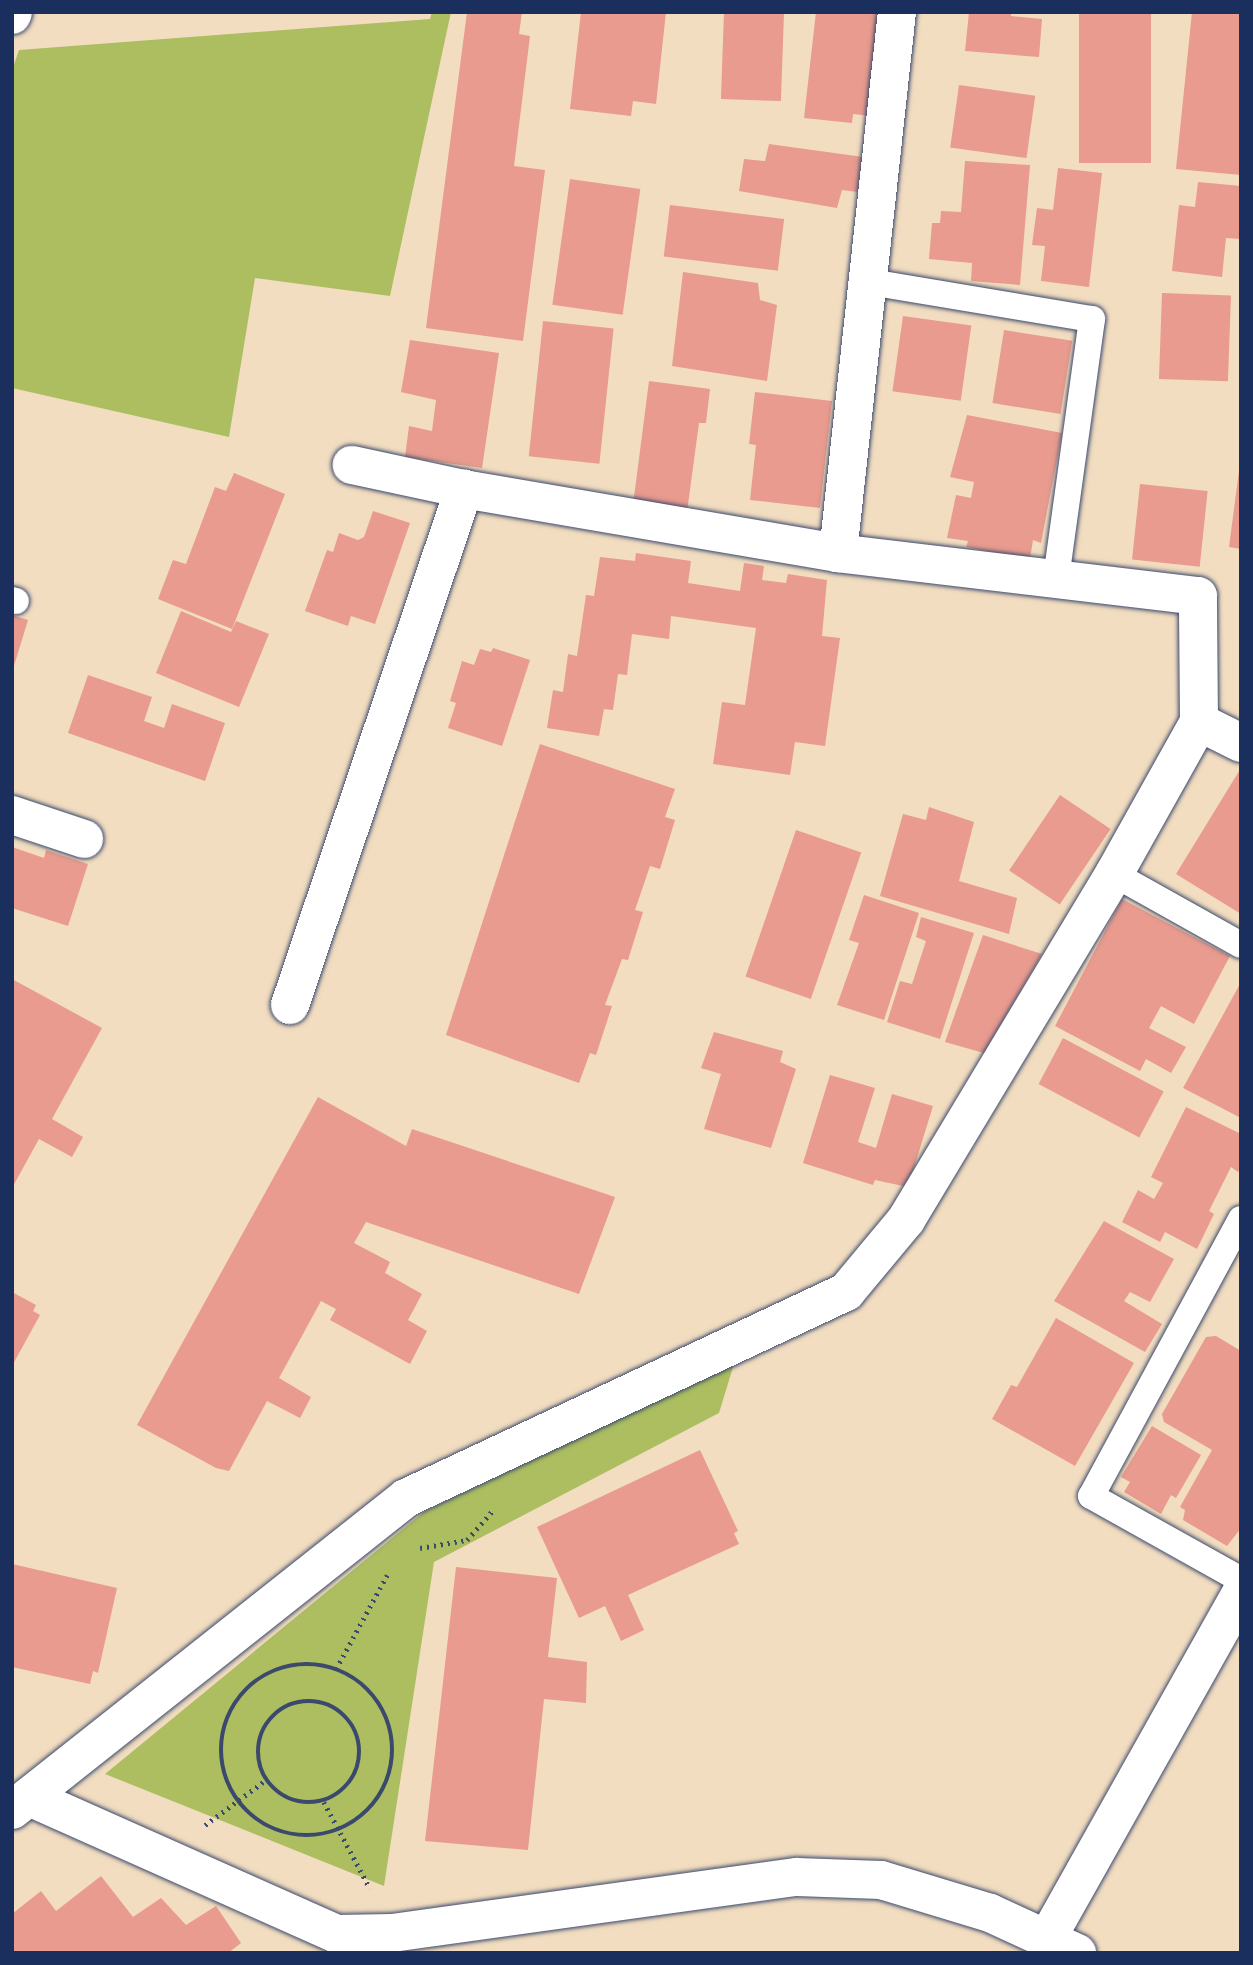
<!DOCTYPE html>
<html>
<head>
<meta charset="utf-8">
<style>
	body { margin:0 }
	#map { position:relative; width:1253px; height:1965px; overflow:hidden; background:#f2ddc0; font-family:"Architects Daughter",sans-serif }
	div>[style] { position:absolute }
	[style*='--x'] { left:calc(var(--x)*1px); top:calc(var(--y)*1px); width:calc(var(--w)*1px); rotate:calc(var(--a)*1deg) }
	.green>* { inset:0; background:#adbe61 }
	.building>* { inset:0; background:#e89b8e; transform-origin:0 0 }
	.path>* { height:4.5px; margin-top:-2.25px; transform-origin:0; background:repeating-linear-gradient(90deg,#3b496d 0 2px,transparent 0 7px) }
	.path>.ring { margin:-2.25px; padding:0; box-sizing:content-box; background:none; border:4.5px solid #3b496d; border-radius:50% }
	.roads { filter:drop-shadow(0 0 2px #3b496d) drop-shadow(0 0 2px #3b496d) }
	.lane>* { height:26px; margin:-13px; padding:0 13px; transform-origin:13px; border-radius:13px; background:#fff }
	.street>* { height:38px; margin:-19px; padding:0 19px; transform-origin:19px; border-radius:19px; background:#fff }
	span { translate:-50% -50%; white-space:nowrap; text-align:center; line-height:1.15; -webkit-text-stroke:5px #fdfcf7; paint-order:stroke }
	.frame { position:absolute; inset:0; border:14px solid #1b2f5e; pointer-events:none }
</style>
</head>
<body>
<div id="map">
	<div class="green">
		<i style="clip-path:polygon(432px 12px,451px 12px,390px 296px,255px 278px,229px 437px,12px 388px,12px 70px,19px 50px,430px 19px)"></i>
		<i style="clip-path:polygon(734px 1364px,719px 1413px,434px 1562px,384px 1886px,105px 1774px,425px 1511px)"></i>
	</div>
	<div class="building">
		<i style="clip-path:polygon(467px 12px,522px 12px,519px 34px,530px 36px,514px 166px,545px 170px,523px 341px,426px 328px)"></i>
		<i style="clip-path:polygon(581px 12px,666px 12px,656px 104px,633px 101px,631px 116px,570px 109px)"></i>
		<i style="left:724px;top:12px;width:60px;height:87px;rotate:2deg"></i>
		<i style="clip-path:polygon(816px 12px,890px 12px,879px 117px,853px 114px,852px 123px,804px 118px)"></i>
		<i style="clip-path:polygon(969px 12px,1011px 12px,1011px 16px,1042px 19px,1039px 57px,965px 51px)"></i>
		<i style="left:1079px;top:12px;width:72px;height:151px"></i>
		<i style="clip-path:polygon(1192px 12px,1241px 12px,1241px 175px,1176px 169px)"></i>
		<i style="left:959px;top:85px;width:77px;height:63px;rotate:8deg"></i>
		<i style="clip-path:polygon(769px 144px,863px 157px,858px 192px,842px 190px,837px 208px,739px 191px,744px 159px,765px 161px)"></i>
		<i style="clip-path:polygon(965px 161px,1030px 165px,1020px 285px,971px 281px,972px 263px,929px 259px,932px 223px,940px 223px,941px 211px,961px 212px)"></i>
		<i style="clip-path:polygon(1058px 168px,1102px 173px,1089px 287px,1041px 281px,1045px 246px,1032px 245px,1037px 208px,1053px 210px)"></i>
		<i style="left:570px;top:179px;width:71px;height:127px;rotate:8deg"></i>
		<i style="clip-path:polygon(1198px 182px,1241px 186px,1239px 239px,1226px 238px,1222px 277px,1172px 271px,1179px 205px,1195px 207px)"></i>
		<i style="left:670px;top:205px;width:115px;height:52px;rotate:7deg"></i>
		<i style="clip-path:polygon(683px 272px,758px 283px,760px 300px,777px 305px,767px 381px,672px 366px)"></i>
		<i style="left:1162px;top:293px;width:69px;height:86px;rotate:2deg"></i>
		<i style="left:903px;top:316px;width:69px;height:76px;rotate:8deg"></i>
		<i style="left:543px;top:321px;width:71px;height:136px;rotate:6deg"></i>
		<i style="left:1004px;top:330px;width:69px;height:74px;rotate:9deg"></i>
		<i style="clip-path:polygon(410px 340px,499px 353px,482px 468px,405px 457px,409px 426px,432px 431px,436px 400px,401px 392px)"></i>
		<i style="clip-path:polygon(649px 381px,710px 389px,706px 423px,699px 423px,687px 512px,633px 505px)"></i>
		<i style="clip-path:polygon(755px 392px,832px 401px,820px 508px,750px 500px,756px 445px,749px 444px)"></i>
		<i style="clip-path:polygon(967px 415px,1062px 433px,1041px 543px,1033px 540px,1030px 559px,966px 547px,968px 541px,947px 538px,956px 495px,971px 498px,974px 482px,950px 477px)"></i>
		<i style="clip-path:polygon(1239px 471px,1241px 472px,1241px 549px,1229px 547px)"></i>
		<i style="clip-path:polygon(234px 473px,285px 494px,232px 629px,158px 599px,173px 560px,186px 564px,215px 487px,226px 491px)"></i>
		<i style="left:1140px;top:484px;width:68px;height:76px;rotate:6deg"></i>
		<i style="clip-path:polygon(373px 511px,410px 523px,375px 624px,351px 616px,348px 626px,305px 611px,327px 550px,333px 552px,339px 533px,358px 540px,364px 537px)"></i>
		<i style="clip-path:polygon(636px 553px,691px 561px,688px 583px,740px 591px,744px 563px,764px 566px,762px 580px,786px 583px,788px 574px,827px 580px,822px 636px,840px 638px,825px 746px,795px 742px,790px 775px,713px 764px,722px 702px,745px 705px,756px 628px,671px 616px,669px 639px,632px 634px,627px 675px,618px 674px,613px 710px,604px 709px,599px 736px,547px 728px,553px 690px,563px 692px,568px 654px,577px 656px,586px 595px,594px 596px,600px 557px,635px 561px)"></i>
		<i style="clip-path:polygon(181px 611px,231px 632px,236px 621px,269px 634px,239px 707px,156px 673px)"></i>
		<i style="clip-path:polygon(12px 615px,28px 620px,13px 669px,12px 669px)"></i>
		<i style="clip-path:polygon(493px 648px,530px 660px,502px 746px,448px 728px,456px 703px,450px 701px,462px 661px,474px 665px,480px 649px,491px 652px)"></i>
		<i style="clip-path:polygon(88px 675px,152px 697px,144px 721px,164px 728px,172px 704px,225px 723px,205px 781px,68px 733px)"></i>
		<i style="clip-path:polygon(540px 744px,675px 789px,665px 817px,675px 820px,660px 869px,650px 866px,635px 910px,643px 912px,628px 960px,622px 959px,605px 1005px,612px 1006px,596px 1055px,590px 1053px,579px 1083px,446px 1035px)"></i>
		<i style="clip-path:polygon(1241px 768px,1241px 914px,1176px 874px)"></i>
		<i style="left:1060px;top:795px;width:61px;height:91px;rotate:34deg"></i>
		<i style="clip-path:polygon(929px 807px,974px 822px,959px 881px,1017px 898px,1009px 934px,880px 896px,903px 814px,926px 820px)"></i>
		<i style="left:796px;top:830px;width:69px;height:155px;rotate:19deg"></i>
		<i style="clip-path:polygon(12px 847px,44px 858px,46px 850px,88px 864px,68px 926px,12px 908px)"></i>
		<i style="clip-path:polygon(864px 895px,919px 913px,884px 1020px,837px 1005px,859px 943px,849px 940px)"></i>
		<i style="clip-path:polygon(1122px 899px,1230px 956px,1194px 1024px,1161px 1006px,1149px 1028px,1186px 1047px,1171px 1073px,1146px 1059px,1140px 1071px,1055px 1026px)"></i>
		<i style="clip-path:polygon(921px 917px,974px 933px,940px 1039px,887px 1022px,900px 981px,912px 984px,926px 941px,916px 937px)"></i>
		<i style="clip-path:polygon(983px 935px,1042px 954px,984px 1053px,945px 1042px)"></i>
		<i style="clip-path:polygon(12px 979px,102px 1028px,52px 1119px,83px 1137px,72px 1157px,39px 1139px,12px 1188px)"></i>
		<i style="clip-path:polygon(1241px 982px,1241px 1118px,1183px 1088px)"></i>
		<i style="clip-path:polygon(714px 1032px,783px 1051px,780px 1062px,796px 1069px,771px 1148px,704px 1129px,721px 1074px,701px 1068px)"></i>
		<i style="left:1063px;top:1038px;width:114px;height:52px;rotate:28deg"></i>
		<i style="clip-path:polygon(830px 1075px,875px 1088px,858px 1142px,876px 1148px,892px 1094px,933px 1106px,908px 1187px,875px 1180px,873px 1185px,803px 1163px)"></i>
		<i style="clip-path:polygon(318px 1097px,406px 1146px,412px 1129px,615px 1197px,579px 1294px,366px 1222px,354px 1243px,390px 1262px,385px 1273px,422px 1294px,408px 1320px,427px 1331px,410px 1364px,330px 1320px,336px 1309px,321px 1301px,279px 1378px,311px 1397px,300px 1418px,267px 1401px,229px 1471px,216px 1468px,137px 1425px)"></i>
		<i style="clip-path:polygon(1186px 1107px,1241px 1134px,1241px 1167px,1238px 1172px,1231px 1167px,1209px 1211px,1214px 1214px,1197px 1249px,1165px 1232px,1160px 1242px,1122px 1222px,1138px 1190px,1154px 1199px,1163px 1183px,1151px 1177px)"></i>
		<i style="clip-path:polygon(1104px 1221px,1174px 1259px,1150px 1302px,1130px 1292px,1124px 1301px,1162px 1324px,1145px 1352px,1054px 1301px)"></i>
		<i style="clip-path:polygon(12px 1292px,36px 1305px,33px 1311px,40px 1315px,12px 1366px)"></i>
		<i style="clip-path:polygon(1056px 1318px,1134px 1363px,1075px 1466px,992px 1419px,1011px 1385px,1017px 1387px)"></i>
		<i style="clip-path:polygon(1216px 1336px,1241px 1351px,1241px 1528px,1227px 1546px,1183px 1520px,1185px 1510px,1180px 1507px,1212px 1450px,1164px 1422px,1162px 1414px,1206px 1337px)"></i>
		<i style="clip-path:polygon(1152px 1426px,1201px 1455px,1176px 1498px,1171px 1495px,1161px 1514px,1124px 1492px,1130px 1482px,1121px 1477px)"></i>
		<i style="clip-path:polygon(700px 1450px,738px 1531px,734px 1533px,739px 1544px,628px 1595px,644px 1630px,621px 1641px,605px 1606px,579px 1618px,537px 1527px)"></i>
		<i style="clip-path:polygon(12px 1564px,117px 1588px,98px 1673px,93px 1671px,90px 1684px,12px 1667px)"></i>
		<i style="clip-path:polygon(456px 1567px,557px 1578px,548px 1657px,587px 1662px,586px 1703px,544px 1699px,528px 1850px,425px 1841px)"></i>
		<i style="clip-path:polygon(101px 1876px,133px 1917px,161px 1898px,186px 1925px,216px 1906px,241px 1943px,228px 1953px,12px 1953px,12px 1914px,41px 1891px,56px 1911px)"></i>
	</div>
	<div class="path">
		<i style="--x:420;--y:1548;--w:48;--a:-9.7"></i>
		<i style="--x:467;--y:1540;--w:38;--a:-49"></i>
		<i class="ring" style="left:221px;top:1664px;width:167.5px;height:167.5px"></i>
		<i style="--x:336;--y:1669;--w:107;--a:-61.5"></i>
		<i class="ring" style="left:258px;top:1701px;width:97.5px;height:97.5px"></i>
		<i style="--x:324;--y:1802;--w:98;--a:61.9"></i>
		<i style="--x:205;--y:1825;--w:76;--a:-36.4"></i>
	</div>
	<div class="roads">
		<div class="lane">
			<i style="--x:870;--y:282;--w:225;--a:9.5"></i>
			<i style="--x:1092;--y:319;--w:262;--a:97.9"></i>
			<i style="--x:12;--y:600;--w:4;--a:14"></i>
			<i style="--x:1114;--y:874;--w:145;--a:29.2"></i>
			<i style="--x:1241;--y:1219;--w:315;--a:118.4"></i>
			<i style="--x:1091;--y:1496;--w:172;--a:29.2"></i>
		</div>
		<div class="street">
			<i style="--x:12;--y:15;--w:3;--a:-72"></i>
			<i style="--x:838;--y:553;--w:544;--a:-83.78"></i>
			<i style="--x:1199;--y:722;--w:47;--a:26.6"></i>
			<i style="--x:12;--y:815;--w:76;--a:18.4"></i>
			<i style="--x:290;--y:1005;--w:545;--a:-71.37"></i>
			<i style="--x:29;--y:1797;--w:337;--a:24"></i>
			<i style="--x:337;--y:1934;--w:55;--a:-1"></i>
			<i style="--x:392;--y:1933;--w:409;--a:-7.9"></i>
			<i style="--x:797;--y:1877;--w:84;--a:2"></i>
			<i style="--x:881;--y:1880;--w:114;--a:16.8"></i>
			<i style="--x:990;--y:1913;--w:96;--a:24.7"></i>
			<i style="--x:12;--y:1810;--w:503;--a:-38.37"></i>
			<i style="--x:406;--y:1498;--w:486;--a:-25.1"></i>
			<i style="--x:846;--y:1292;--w:94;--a:-50.2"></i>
			<i style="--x:906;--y:1220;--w:404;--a:-59"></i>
			<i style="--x:1114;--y:874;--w:174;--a:-60.8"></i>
			<i style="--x:1199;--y:722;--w:126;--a:-90.5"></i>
			<i style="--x:1198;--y:596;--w:363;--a:-173.2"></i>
			<i style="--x:838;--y:553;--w:379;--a:-170.3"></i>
			<i style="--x:464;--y:489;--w:115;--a:-167.9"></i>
			<i style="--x:1048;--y:1937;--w:394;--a:-60.7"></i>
		</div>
	</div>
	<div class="frame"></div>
</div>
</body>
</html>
